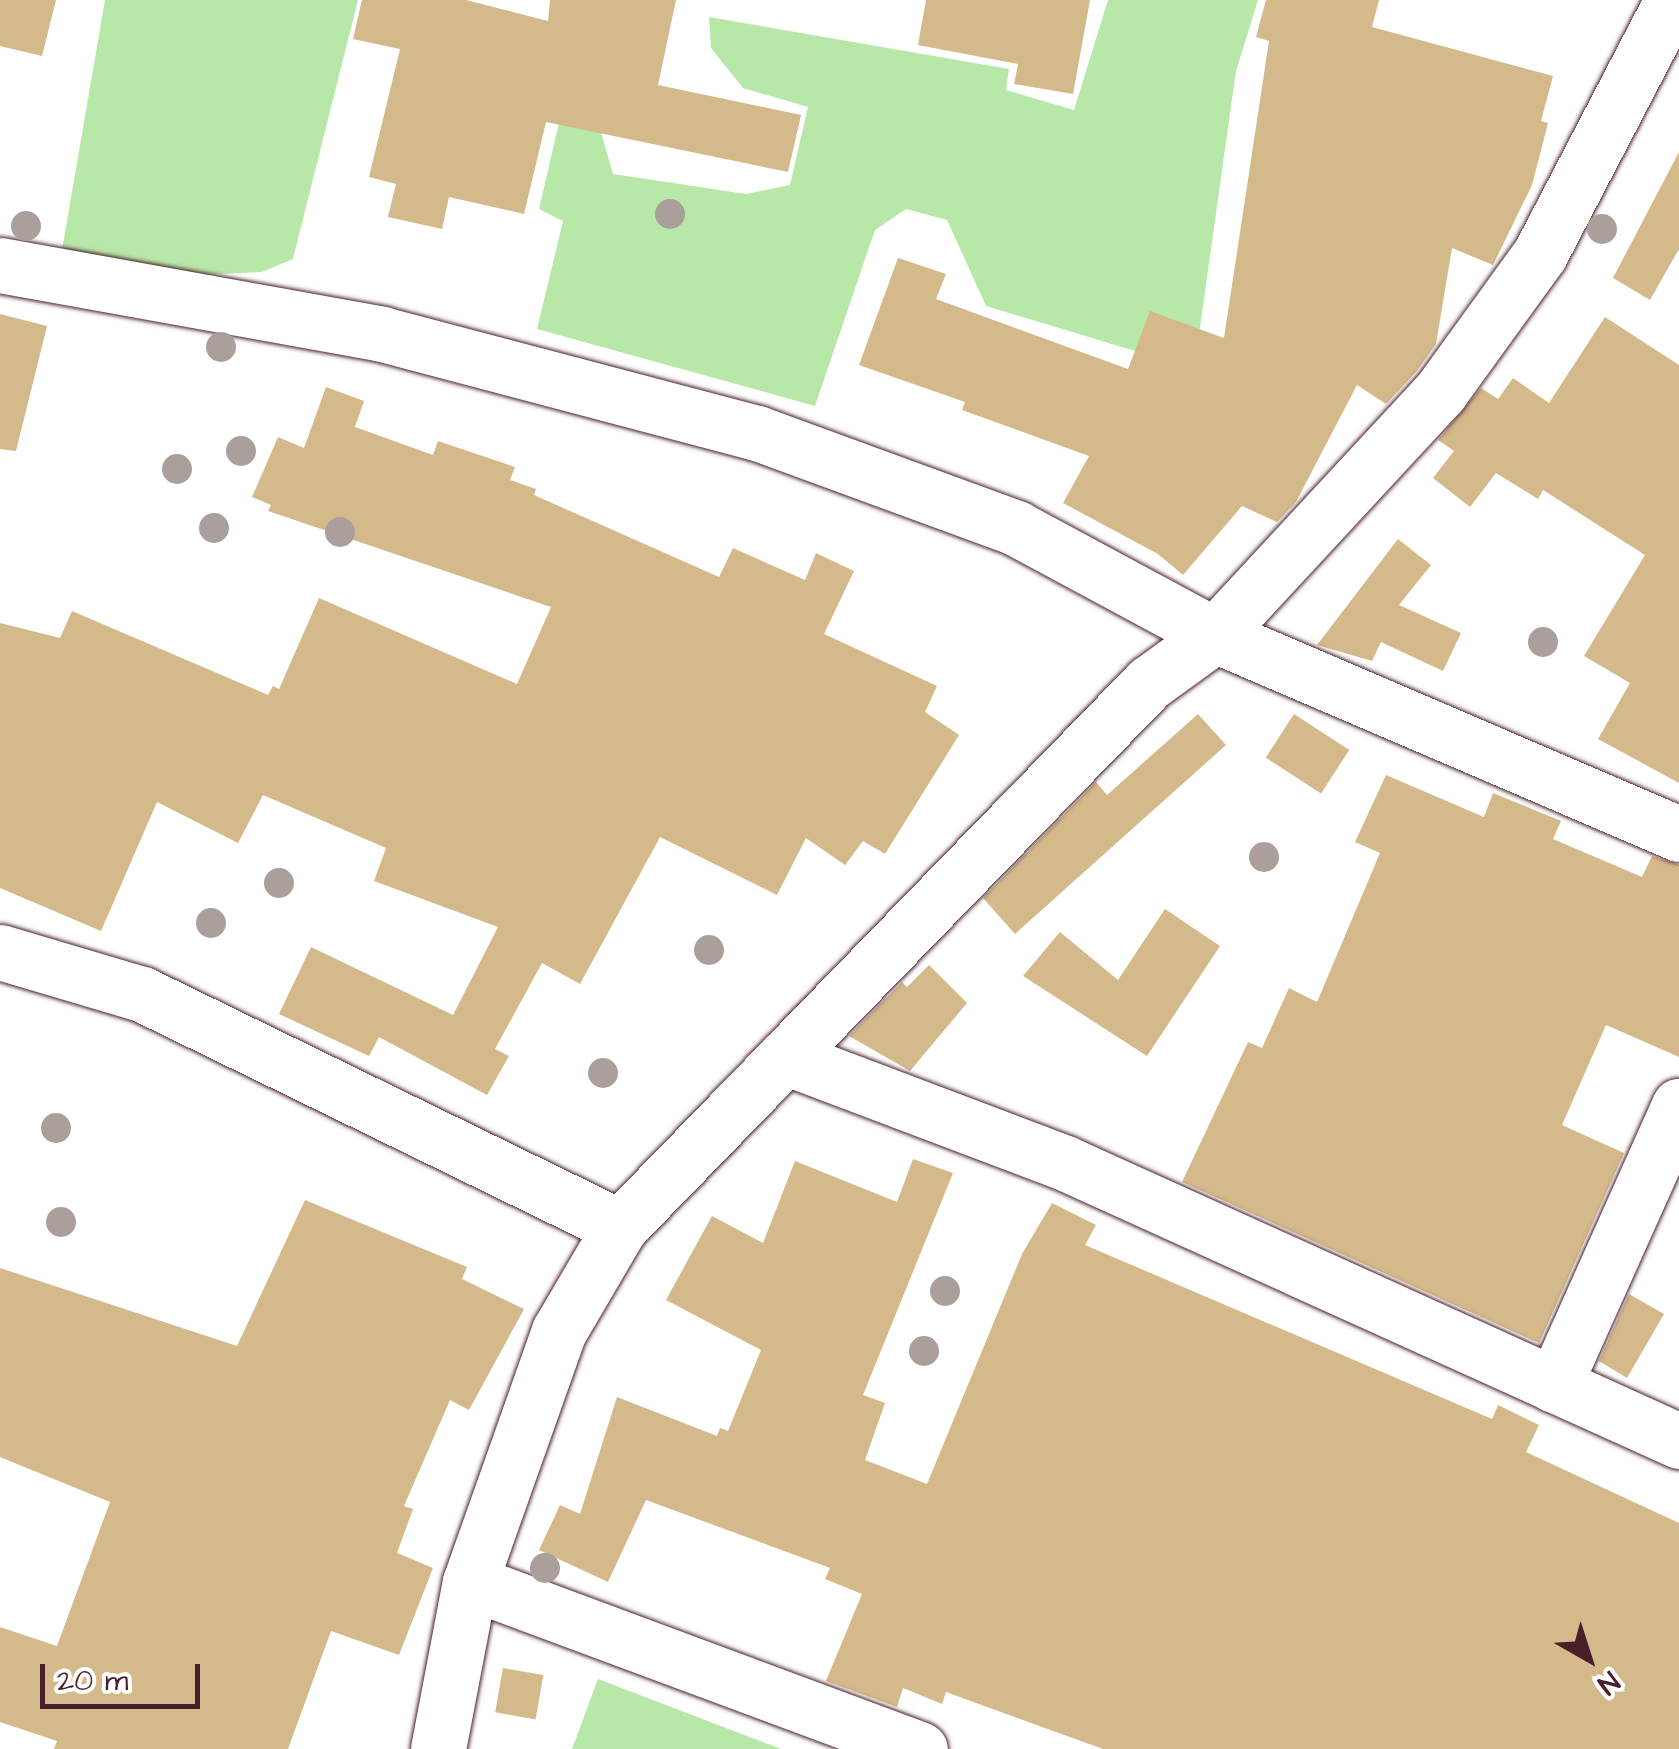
<!DOCTYPE html>
<html>
<head>
<meta charset="utf-8">
<style>
	body { margin:0 }
	#map { position:relative; width:1679px; height:1749px; overflow:hidden; background:#fff; font-family:"Architects Daughter",sans-serif }
	div>[style] { position:absolute }
	[style*='--x'] { left:calc(var(--x)*1px); top:calc(var(--y)*1px); width:calc(var(--w)*1px); rotate:calc(var(--a)*1deg) }
	.green>* { inset:0; background:#b8e8a7 }
	.building>* { inset:0; background:#d4b98a; transform-origin:0 0 }
	.roads { filter:drop-shadow(0 0 2px #4a1f2b) drop-shadow(0 0 2px #4a1f2b) }
	.minor>* { height:55px; margin:-27.5px; padding:0 27.5px; transform-origin:27.5px; border-radius:27.5px; background:#fff }
	.trees>* { width:30px; height:30px; margin:-15px; border-radius:50%; background:#ab9f9b }
	span { translate:-50% -50%; white-space:nowrap; text-align:center; line-height:1.15; -webkit-text-stroke:8px #fff; paint-order:stroke }
	.north { position:absolute; left:1539px; top:1609px; width:100px; height:100px; -webkit-text-stroke:8px #fff; paint-order:stroke; rotate:141deg; font-size:28px; font-weight:700; line-height:40px; text-align:center; color:#4a1f2b }
	.north::after { content:''; display:block; margin:auto; width:35px; height:45px; background:#4a1f2b; clip-path:polygon(50% 0,100% 100%,50% 72%,0 100%) }
	.scale { position:absolute; left:40px; top:1664px; width:160px; height:45px; box-sizing:border-box; border:5px solid #4a1f2b; border-top:0; padding-left:12px; font-size:30px; line-height:35px; white-space:nowrap; color:#4a1f2b; -webkit-text-stroke:8px #fff; paint-order:stroke }
</style>
</head>
<body>
<div id="map">
	<div class="green">
		<i style="clip-path:polygon(105px 0,358px 0,293px 259px,262px 272px,178px 276px,62px 250px)"></i>
		<i style="clip-path:polygon(1108px 0,1258px 0,1236px 71px,1196px 356px,1178px 364px,986px 306px,947px 220px,906px 209px,875px 230px,815px 406px,537px 329px,563px 221px,539px 209px,564px 101px,594px 108px,613px 174px,746px 194px,790px 185px,808px 107px,743px 88px,711px 48px,709px 17px,1009px 69px,1006px 90px,1074px 110px)"></i>
		<i style="clip-path:polygon(598px 1679px,781px 1749px,572px 1749px)"></i>
	</div>
	<div class="building">
		<i style="clip-path:polygon(0 0,56px 0,42px 56px,0 46px)"></i>
		<i style="clip-path:polygon(362px 0,466px 0,548px 21px,550px 0,676px 0,658px 85px,801px 115px,788px 172px,546px 122px,524px 214px,449px 197px,442px 229px,388px 217px,396px 184px,369px 177px,400px 49px,353px 39px)"></i>
		<i style="clip-path:polygon(926px 0,1090px 0,1073px 94px,1014px 84px,1018px 64px,918px 45px)"></i>
		<i style="clip-path:polygon(1266px 0,1379px 0,1372px 27px,1553px 76px,1541px 121px,1548px 123px,1532px 185px,1493px 265px,1452px 248px,1436px 344px,1416px 372px,1386px 404px,1357px 385px,1296px 502px,1277px 522px,1242px 506px,1183px 575px,1158px 554px,1063px 503px,1089px 456px,962px 410px,965px 402px,859px 365px,898px 258px,946px 274px,936px 299px,1128px 369px,1150px 311px,1224px 338px,1269px 41px,1256px 37px)"></i>
		<i style="clip-path:polygon(1679px 152px,1679px 249px,1650px 300px,1613px 278px)"></i>
		<i style="clip-path:polygon(0 314px,47px 326px,16px 451px,0 449px)"></i>
		<i style="clip-path:polygon(1605px 317px,1679px 365px,1679px 783px,1598px 739px,1630px 683px,1584px 656px,1645px 555px,1543px 490px,1538px 499px,1496px 473px,1470px 507px,1433px 478px,1454px 451px,1438px 440px,1481px 388px,1498px 399px,1513px 378px,1549px 403px)"></i>
		<i style="clip-path:polygon(326px 387px,364px 401px,355px 427px,433px 455px,438px 441px,515px 467px,510px 480px,536px 489px,534px 495px,719px 577px,733px 548px,805px 580px,816px 553px,854px 571px,824px 634px,937px 686px,925px 712px,959px 735px,885px 854px,863px 841px,845px 865px,806px 838px,777px 895px,660px 837px,580px 984px,542px 963px,495px 1049px,509px 1056px,487px 1095px,379px 1037px,369px 1056px,279px 1014px,311px 947px,453px 1015px,498px 927px,374px 881px,386px 848px,263px 795px,238px 843px,157px 802px,101px 931px,0 888px,0 623px,60px 638px,72px 611px,268px 695px,273px 686px,279px 689px,319px 598px,517px 684px,551px 607px,268px 511px,271px 505px,252px 497px,278px 437px,304px 448px)"></i>
		<i style="clip-path:polygon(1398px 539px,1431px 565px,1399px 605px,1461px 633px,1443px 671px,1381px 642px,1372px 661px,1317px 645px)"></i>
		<i style="clip-path:polygon(1198px 714px,1226px 745px,1015px 934px,983px 898px,1096px 782px,1107px 795px)"></i>
		<i style="left:1294px;top:714px;width:66px;height:52px;rotate:33deg"></i>
		<i style="clip-path:polygon(1386px 775px,1484px 817px,1493px 793px,1561px 821px,1553px 839px,1642px 877px,1652px 856px,1679px 865px,1679px 1057px,1606px 1025px,1562px 1125px,1624px 1153px,1539px 1343px,1182px 1182px,1248px 1042px,1262px 1048px,1289px 988px,1317px 1002px,1380px 853px,1355px 842px)"></i>
		<i style="clip-path:polygon(1165px 909px,1220px 946px,1147px 1056px,1023px 976px,1060px 932px,1118px 980px)"></i>
		<i style="clip-path:polygon(929px 965px,967px 1003px,910px 1071px,849px 1036px,902px 982px,907px 987px)"></i>
		<i style="clip-path:polygon(913px 1159px,953px 1173px,863px 1395px,885px 1403px,865px 1460px,927px 1484px,1022px 1254px,1052px 1203px,1096px 1225px,1085px 1245px,1492px 1419px,1498px 1405px,1539px 1425px,1526px 1452px,1679px 1523px,1679px 1749px,1103px 1749px,946px 1692px,942px 1704px,903px 1688px,897px 1707px,826px 1681px,862px 1594px,825px 1579px,830px 1568px,646px 1500px,608px 1582px,539px 1550px,560px 1505px,580px 1514px,617px 1397px,717px 1436px,720px 1428px,728px 1431px,761px 1350px,666px 1300px,712px 1216px,763px 1243px,795px 1161px,897px 1202px)"></i>
		<i style="clip-path:polygon(305px 1200px,467px 1267px,462px 1279px,524px 1309px,469px 1410px,450px 1400px,404px 1506px,413px 1509px,397px 1553px,433px 1568px,399px 1655px,331px 1631px,288px 1749px,54px 1749px,57px 1741px,0 1722px,0 1627px,57px 1646px,110px 1502px,0 1457px,0 1268px,237px 1346px)"></i>
		<i style="clip-path:polygon(1629px 1294px,1664px 1314px,1627px 1378px,1599px 1361px)"></i>
		<i style="left:503px;top:1668px;width:41px;height:45px;rotate:10deg"></i>
	</div>
	<div class="roads">
		<div class="minor">
			<i style="--x:0;--y:265;--w:388;--a:10.2"></i>
			<i style="--x:382;--y:334;--w:388;--a:14.8"></i>
			<i style="--x:757;--y:433;--w:276;--a:20.1"></i>
			<i style="--x:1016;--y:528;--w:226;--a:28.3"></i>
			<i style="--x:1215;--y:635;--w:505;--a:23.21"></i>
			<i style="--x:0;--y:952;--w:148;--a:16.5"></i>
			<i style="--x:142;--y:994;--w:532;--a:25.99"></i>
			<i style="--x:785;--y:1057;--w:299;--a:20.7"></i>
			<i style="--x:1065;--y:1163;--w:674;--a:24.36"></i>
			<i style="--x:1554;--y:1385;--w:306;--a:-65.9"></i>
			<i style="--x:470;--y:1582;--w:480;--a:20.4"></i>
			<i style="--x:438;--y:1749;--w:170;--a:-79.2"></i>
			<i style="--x:470;--y:1582;--w:266;--a:-70.5"></i>
			<i style="--x:559;--y:1331;--w:121;--a:-59.6"></i>
			<i style="--x:620;--y:1227;--w:759;--a:-45.8"></i>
			<i style="--x:1149;--y:683;--w:82;--a:-36"></i>
			<i style="--x:1215;--y:635;--w:331;--a:-47.2"></i>
			<i style="--x:1440;--y:392;--w:170;--a:-54.1"></i>
			<i style="--x:1540;--y:254;--w:286;--a:-62.5"></i>
		</div>
	</div>
	<div class="trees">
		<i style="left:670px;top:214px"></i>
		<i style="left:26px;top:226px"></i>
		<i style="left:1602px;top:229px"></i>
		<i style="left:221px;top:347px"></i>
		<i style="left:241px;top:451px"></i>
		<i style="left:177px;top:469px"></i>
		<i style="left:214px;top:528px"></i>
		<i style="left:340px;top:532px"></i>
		<i style="left:1543px;top:642px"></i>
		<i style="left:1264px;top:857px"></i>
		<i style="left:279px;top:883px"></i>
		<i style="left:211px;top:923px"></i>
		<i style="left:709px;top:950px"></i>
		<i style="left:603px;top:1073px"></i>
		<i style="left:56px;top:1128px"></i>
		<i style="left:61px;top:1222px"></i>
		<i style="left:945px;top:1291px"></i>
		<i style="left:924px;top:1351px"></i>
		<i style="left:545px;top:1568px"></i>
	</div>
	<div class="north">N</div>
	<div class="scale">20 m</div>
</div>
</body>
</html>
